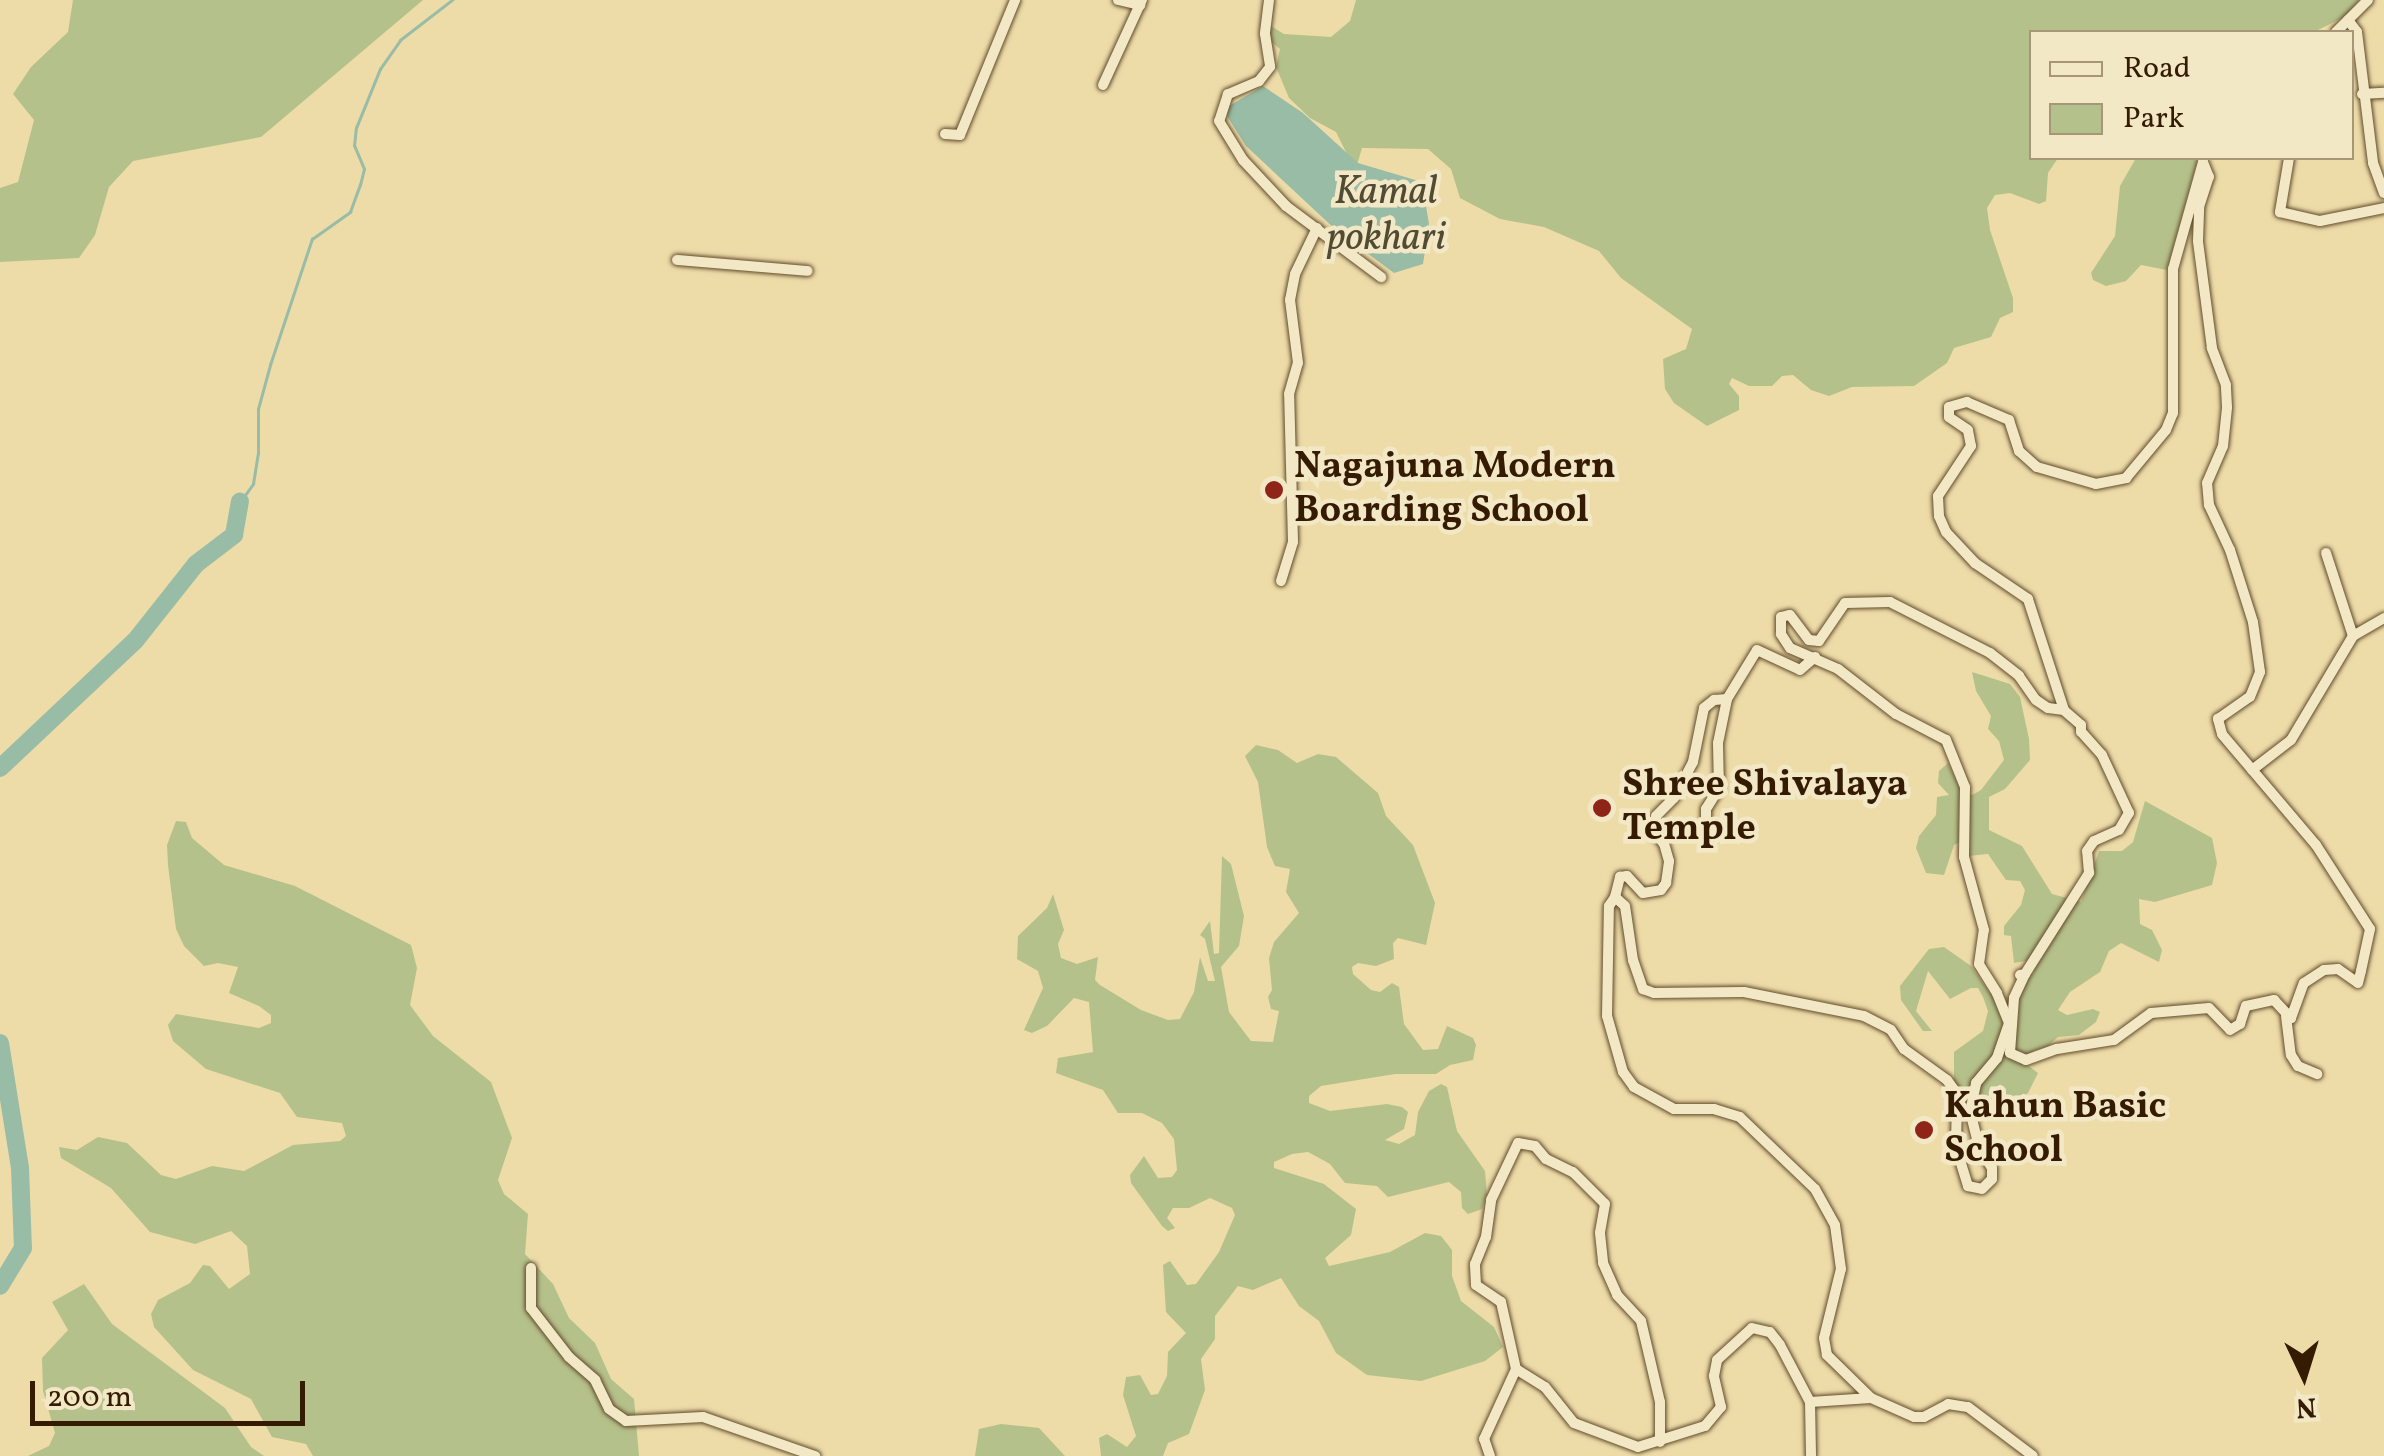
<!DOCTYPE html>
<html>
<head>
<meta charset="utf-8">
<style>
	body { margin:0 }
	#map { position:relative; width:2384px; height:1456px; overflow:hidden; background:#eddca8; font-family:Vollkorn,serif }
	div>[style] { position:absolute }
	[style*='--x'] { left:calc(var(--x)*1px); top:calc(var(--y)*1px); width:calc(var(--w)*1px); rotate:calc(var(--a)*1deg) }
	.green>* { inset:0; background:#b5c18a }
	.water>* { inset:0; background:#99bca6 }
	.stream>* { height:2.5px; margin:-1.25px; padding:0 1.25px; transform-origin:1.25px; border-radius:1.25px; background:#99bca6 }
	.river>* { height:18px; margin:-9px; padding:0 9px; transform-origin:9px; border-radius:9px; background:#99bca6 }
	.roads { filter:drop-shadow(0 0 2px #624b2c) drop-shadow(0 0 2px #624b2c) }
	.minor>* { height:10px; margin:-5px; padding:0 5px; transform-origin:5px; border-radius:5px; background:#f3e8c6 }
	.dots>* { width:28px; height:28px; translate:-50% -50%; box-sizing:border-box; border:5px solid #f3e8c6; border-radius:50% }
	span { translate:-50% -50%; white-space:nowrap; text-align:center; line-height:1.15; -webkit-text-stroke:9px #f3e8c6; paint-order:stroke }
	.poi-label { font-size:38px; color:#341b02; font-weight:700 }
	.left { translate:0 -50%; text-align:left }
	.water-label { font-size:40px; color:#524b33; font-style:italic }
	.legend { position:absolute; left:2029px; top:30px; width:325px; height:130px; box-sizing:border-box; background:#f3e8c6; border:2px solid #a79678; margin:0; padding:12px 18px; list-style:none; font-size:30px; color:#341b02 }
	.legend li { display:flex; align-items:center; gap:20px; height:50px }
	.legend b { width:50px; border:2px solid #a79678 }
	.north { position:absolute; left:2254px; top:1326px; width:100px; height:100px; -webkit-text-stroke:8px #f3e8c6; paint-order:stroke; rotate:176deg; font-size:28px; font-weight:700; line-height:40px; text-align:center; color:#341b02 }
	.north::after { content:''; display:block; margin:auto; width:35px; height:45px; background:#341b02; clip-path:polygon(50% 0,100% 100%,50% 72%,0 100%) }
	.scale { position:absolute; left:30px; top:1381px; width:275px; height:45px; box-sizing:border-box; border:5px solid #341b02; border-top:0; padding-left:12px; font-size:30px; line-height:35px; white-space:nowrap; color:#341b02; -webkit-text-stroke:8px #f3e8c6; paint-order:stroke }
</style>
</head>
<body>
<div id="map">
	<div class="green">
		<i style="clip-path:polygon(73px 0,423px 0,261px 137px,133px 161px,109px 187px,95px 235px,79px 258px,0 262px,0 188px,18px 182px,34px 120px,13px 94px,31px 67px,68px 32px)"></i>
		<i style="clip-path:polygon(1356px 0,2359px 0,2346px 16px,2314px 32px,2032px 32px,2032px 158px,2058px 158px,2048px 173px,2046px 201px,2039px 204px,2010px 193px,1995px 195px,1987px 208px,1990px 230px,2013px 298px,2013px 312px,2000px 318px,1991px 337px,1954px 348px,1947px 363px,1914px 386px,1852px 387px,1829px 396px,1811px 390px,1793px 375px,1782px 376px,1772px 386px,1749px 386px,1732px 378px,1729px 384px,1739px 396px,1739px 410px,1707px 426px,1674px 403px,1665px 389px,1663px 359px,1686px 349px,1692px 329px,1621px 278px,1599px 251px,1544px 227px,1500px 219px,1460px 198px,1451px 169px,1428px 149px,1362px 148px,1357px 165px,1350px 160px,1336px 132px,1310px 118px,1289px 98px,1276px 67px,1280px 49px,1270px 41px,1269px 25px,1284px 34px,1331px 37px,1350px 21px)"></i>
		<i style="clip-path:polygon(2136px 158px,2198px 158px,2167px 270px,2141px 265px,2126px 281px,2106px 286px,2093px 280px,2091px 273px,2115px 236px,2120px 186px)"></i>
		<i style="clip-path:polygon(1972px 672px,2010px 684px,2020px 697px,2029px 739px,2030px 760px,2005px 789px,1989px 797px,1989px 830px,2022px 846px,2052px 894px,2081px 902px,2099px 851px,2122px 851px,2133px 842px,2145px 801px,2212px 838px,2217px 863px,2212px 885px,2155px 902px,2139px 899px,2140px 924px,2152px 930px,2162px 950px,2159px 962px,2121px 943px,2109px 951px,2100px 972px,2070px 992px,2058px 1010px,2067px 1015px,2093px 1009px,2100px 1012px,2096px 1022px,2079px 1035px,2058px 1037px,2048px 1046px,2033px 1051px,2026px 1064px,2038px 1073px,2028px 1093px,2021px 1098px,1954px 1104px,1954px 1052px,1983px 1031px,1988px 1011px,1983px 997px,1978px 988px,1971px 988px,1950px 999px,1928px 971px,1916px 1011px,1932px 1031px,1923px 1031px,1901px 1000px,1900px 986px,1929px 949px,1944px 947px,1971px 966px,2001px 1009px,2034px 972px,2026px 961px,2014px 963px,2011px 936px,2004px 935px,2004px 926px,2021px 905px,2025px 890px,2020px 881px,2006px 880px,1988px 854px,1968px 856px,1969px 843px,1965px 840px,1954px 845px,1944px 875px,1926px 873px,1916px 848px,1919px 836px,1936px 815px,1937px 797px,1949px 795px,1938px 783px,1939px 771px,1948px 763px,1959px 786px,1972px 795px,1981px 790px,2004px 760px,1999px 741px,1988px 729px,1991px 716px,1976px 691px)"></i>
		<i style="clip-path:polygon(1256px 745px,1278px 750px,1297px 763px,1318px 754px,1336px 757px,1378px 793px,1386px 816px,1413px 845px,1435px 903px,1426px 945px,1398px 938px,1393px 943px,1394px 959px,1376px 966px,1358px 963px,1352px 967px,1353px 974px,1371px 990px,1380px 992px,1392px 983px,1399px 987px,1404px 1024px,1423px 1050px,1438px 1049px,1447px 1026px,1473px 1038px,1476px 1045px,1473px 1060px,1450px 1065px,1436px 1074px,1395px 1074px,1321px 1086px,1309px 1096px,1309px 1103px,1330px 1111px,1387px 1104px,1402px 1107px,1408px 1112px,1404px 1129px,1385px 1140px,1399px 1144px,1415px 1135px,1418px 1112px,1429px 1091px,1441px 1084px,1447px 1087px,1457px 1131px,1485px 1171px,1487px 1195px,1482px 1209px,1468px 1214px,1462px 1208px,1461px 1192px,1449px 1182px,1388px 1197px,1377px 1186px,1345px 1183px,1330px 1164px,1308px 1152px,1292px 1154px,1274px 1162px,1274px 1168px,1324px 1184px,1356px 1209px,1351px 1235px,1325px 1258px,1329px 1266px,1390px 1252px,1425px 1233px,1441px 1236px,1452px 1250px,1452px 1276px,1461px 1301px,1494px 1327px,1503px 1347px,1485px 1361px,1421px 1381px,1367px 1375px,1336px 1353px,1319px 1321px,1299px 1306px,1281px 1278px,1253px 1290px,1238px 1286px,1215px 1316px,1215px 1339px,1201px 1359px,1205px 1390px,1189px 1434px,1168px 1443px,1163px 1456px,1101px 1456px,1099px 1438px,1107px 1434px,1127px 1447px,1136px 1436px,1123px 1395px,1126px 1377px,1140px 1375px,1151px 1395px,1158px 1394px,1167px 1376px,1168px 1352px,1186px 1333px,1166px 1312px,1163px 1265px,1170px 1261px,1187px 1285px,1196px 1284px,1219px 1252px,1235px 1215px,1232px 1208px,1210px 1198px,1189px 1208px,1173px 1208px,1167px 1218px,1175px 1228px,1168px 1231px,1162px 1226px,1131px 1183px,1130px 1175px,1144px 1156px,1158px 1178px,1172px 1177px,1177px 1170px,1174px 1139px,1162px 1123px,1142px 1113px,1118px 1113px,1103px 1090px,1056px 1073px,1058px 1058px,1093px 1052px,1089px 1002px,1074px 998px,1047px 1026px,1032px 1033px,1024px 1030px,1043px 988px,1038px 971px,1017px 959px,1018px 936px,1047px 908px,1053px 894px,1064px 930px,1058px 944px,1061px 958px,1077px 964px,1098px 957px,1095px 980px,1100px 985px,1141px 1010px,1168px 1020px,1180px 1019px,1194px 992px,1200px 957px,1208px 981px,1215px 981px,1205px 939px,1200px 935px,1210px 921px,1214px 954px,1219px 953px,1222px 856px,1231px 864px,1244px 916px,1239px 946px,1221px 967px,1229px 1012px,1251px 1041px,1273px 1042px,1279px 1011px,1271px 1009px,1268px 997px,1272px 990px,1269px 958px,1274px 942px,1299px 913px,1286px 892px,1290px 869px,1275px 866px,1267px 847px,1258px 782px,1245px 756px)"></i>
		<i style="clip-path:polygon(176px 821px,186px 822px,192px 838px,224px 865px,295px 886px,411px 945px,417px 968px,410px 1005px,433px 1036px,491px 1082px,512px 1138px,498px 1180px,504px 1194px,528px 1214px,525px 1254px,553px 1284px,569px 1318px,595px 1343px,611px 1379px,634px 1399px,639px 1456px,313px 1456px,306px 1444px,272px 1437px,251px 1399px,193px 1370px,154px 1327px,151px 1314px,158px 1300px,190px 1283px,203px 1265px,210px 1266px,229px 1289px,250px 1274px,247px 1246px,231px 1231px,195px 1244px,150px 1232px,111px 1188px,61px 1158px,59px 1147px,77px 1150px,98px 1137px,127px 1143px,161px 1175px,176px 1179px,212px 1166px,244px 1171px,293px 1145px,340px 1141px,346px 1136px,342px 1123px,297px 1117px,280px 1093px,206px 1069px,173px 1041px,168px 1025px,176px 1014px,259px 1028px,271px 1023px,271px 1015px,259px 1006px,229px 993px,238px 967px,218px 963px,204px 966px,184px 946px,176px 929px,168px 865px,167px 845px)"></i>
		<i style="clip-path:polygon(84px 1284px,112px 1324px,225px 1408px,251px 1447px,264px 1456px,28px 1456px,49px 1446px,55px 1433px,43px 1391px,42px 1358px,68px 1330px,52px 1302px)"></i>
		<i style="clip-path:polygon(1001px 1424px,1039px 1428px,1065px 1456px,975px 1456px,979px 1429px)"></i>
	</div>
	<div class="water">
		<i style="clip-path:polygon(1263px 86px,1303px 113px,1358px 163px,1422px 182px,1429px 224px,1423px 264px,1394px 273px,1336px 230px,1246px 146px,1227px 116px,1229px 106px)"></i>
	</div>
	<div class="stream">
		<i style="--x:240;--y:502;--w:22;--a:-54"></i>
		<i style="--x:253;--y:484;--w:30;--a:-81"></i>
		<i style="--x:258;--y:454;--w:45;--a:-90"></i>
		<i style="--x:258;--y:409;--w:46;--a:-74.7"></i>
		<i style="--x:270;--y:365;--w:133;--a:-71.6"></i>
		<i style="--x:312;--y:239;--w:47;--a:-35.4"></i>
		<i style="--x:350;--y:212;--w:29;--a:-70"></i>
		<i style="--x:360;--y:185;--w:16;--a:-76"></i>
		<i style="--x:364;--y:169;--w:25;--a:-113"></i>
		<i style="--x:354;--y:146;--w:18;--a:-84"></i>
		<i style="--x:356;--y:128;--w:64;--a:-67.9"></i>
		<i style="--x:380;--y:69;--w:35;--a:-55"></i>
		<i style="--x:400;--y:40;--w:66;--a:-37.6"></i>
	</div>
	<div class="river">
		<i style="--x:0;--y:768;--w:185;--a:-43.3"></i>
		<i style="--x:135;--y:641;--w:98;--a:-51.6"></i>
		<i style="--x:196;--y:564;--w:48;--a:-37.3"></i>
		<i style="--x:234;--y:535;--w:34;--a:-80"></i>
		<i style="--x:0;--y:1043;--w:127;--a:80.9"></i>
		<i style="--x:20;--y:1168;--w:80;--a:87.9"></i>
		<i style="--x:23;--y:1248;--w:44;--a:121.2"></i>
	</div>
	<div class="roads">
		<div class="minor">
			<i style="--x:1118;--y:0;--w:23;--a:13"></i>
			<i style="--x:1269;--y:0;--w:34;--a:97"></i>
			<i style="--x:1265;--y:34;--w:33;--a:81"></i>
			<i style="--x:1270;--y:67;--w:18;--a:128"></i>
			<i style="--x:1259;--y:81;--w:34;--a:157"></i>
			<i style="--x:1228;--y:94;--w:28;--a:108"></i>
			<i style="--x:1219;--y:121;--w:46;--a:58.4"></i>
			<i style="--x:1243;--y:160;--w:63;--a:46.9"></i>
			<i style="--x:1286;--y:206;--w:119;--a:36.8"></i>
			<i style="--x:2348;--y:20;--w:15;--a:53"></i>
			<i style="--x:2357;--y:32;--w:132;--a:83"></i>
			<i style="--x:2373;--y:163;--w:32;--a:70"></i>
			<i style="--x:2336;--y:32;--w:45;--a:-45"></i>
			<i style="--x:1103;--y:85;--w:94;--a:-65.4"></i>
			<i style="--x:2362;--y:94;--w:22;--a:-3"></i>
			<i style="--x:945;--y:134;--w:15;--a:4"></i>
			<i style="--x:960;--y:135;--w:146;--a:-67.8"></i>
			<i style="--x:2289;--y:158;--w:55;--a:99.5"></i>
			<i style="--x:2280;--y:212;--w:41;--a:12.7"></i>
			<i style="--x:2320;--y:221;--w:65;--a:-11.5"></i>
			<i style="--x:677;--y:260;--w:131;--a:4.8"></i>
			<i style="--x:2326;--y:553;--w:87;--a:72"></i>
			<i style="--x:1281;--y:581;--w:41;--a:-72.9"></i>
			<i style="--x:1293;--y:542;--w:148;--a:-91.5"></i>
			<i style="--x:1289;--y:394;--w:32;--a:-74"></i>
			<i style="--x:1298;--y:363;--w:64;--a:-97.2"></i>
			<i style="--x:1290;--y:300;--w:26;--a:-79"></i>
			<i style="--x:1295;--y:274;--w:51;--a:-64.4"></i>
			<i style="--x:2252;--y:770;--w:49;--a:-37.6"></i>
			<i style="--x:2291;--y:740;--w:121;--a:-59.2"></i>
			<i style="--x:2353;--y:636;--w:36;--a:-30"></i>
			<i style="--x:1706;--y:822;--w:13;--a:-90"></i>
			<i style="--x:1706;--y:809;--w:25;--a:-58"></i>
			<i style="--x:1719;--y:788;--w:45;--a:-91.3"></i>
			<i style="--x:1718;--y:743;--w:45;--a:-78.4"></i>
			<i style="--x:1615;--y:897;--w:21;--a:-76"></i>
			<i style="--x:1620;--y:877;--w:7;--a:-8"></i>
			<i style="--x:1627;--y:876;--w:23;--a:47"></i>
			<i style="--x:1643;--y:893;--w:18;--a:-9"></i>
			<i style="--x:1661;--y:890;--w:9;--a:-54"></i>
			<i style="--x:1666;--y:883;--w:22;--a:-82"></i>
			<i style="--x:1669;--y:861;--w:18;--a:-106"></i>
			<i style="--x:1664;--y:844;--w:16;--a:-128"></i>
			<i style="--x:1654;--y:831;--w:15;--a:-82"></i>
			<i style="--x:1656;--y:816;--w:25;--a:-45"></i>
			<i style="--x:1674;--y:798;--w:41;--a:-62.2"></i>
			<i style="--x:1693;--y:762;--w:55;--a:-78.5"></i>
			<i style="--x:1704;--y:708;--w:13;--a:-39"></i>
			<i style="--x:1714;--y:700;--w:13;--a:-4"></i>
			<i style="--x:1727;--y:699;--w:57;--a:-58.5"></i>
			<i style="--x:1757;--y:650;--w:47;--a:24.9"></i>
			<i style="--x:1800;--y:670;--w:20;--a:-41"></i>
			<i style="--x:2025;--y:974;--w:26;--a:115"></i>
			<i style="--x:2014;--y:998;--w:55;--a:94.2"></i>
			<i style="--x:2010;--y:1053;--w:17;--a:24"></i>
			<i style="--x:2026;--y:1060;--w:33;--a:-20"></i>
			<i style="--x:2057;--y:1049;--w:58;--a:-9"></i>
			<i style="--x:2114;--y:1040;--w:46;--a:-36.1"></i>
			<i style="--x:2151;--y:1013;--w:58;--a:-4.9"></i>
			<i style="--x:2209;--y:1008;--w:30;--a:46"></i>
			<i style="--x:2230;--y:1030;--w:12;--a:-31"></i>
			<i style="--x:2240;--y:1024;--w:19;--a:-72"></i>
			<i style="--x:2246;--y:1006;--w:29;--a:-12"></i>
			<i style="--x:2274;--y:1000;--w:25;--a:47"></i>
			<i style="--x:2291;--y:1018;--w:37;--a:-70"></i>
			<i style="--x:2304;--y:983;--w:24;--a:-33"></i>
			<i style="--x:2324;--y:970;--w:14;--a:-4"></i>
			<i style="--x:2338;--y:969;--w:24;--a:35"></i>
			<i style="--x:2358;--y:983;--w:12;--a:-76"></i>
			<i style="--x:2361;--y:971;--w:43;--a:-77.9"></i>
			<i style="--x:2370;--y:929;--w:100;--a:-122.7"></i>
			<i style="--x:2316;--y:845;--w:145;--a:-130.3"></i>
			<i style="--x:2222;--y:734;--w:16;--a:-105"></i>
			<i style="--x:2218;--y:719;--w:39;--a:-35"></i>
			<i style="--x:2250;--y:697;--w:27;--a:-68"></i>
			<i style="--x:2260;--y:672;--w:50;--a:-98"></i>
			<i style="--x:2253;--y:622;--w:76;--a:-107.7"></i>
			<i style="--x:2230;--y:550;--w:50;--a:-115"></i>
			<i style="--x:2209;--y:505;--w:22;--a:-95"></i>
			<i style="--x:2207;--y:483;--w:40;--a:-66.6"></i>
			<i style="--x:2223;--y:446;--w:39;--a:-84"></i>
			<i style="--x:2227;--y:407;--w:22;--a:-93"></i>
			<i style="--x:2226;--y:385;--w:40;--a:-111"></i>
			<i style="--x:2212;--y:348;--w:108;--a:-97.5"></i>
			<i style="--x:2198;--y:241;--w:34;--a:-88"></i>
			<i style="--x:2199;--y:207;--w:32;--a:-72"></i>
			<i style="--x:2209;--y:177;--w:16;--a:-112"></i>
			<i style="--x:2020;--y:975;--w:5;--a:-11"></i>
			<i style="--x:2025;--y:974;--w:120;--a:-57.6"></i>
			<i style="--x:2089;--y:873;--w:22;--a:-95"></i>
			<i style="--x:2087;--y:851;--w:12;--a:-55"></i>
			<i style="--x:2094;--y:841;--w:27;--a:-24"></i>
			<i style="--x:2119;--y:830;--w:20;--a:-60"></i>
			<i style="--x:2129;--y:813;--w:64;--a:-115"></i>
			<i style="--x:2102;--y:755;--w:31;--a:-132"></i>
			<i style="--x:2081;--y:732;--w:7;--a:-90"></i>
			<i style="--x:2081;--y:725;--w:23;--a:-139"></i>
			<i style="--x:2064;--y:710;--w:117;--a:-108"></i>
			<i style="--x:2028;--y:599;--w:64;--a:-145.8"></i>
			<i style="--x:1975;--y:563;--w:42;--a:-133.1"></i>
			<i style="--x:1946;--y:532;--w:17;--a:-114"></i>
			<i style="--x:1939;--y:516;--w:20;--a:-93"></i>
			<i style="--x:1938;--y:496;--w:60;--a:-56.6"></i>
			<i style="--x:1971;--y:446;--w:16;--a:-101"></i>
			<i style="--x:1968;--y:430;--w:23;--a:-146"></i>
			<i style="--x:1949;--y:417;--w:10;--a:-90"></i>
			<i style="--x:1949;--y:407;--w:19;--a:-16"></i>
			<i style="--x:1967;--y:402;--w:46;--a:23.2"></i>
			<i style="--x:2009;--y:420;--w:33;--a:72"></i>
			<i style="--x:2019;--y:451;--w:24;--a:42"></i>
			<i style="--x:2037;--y:467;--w:61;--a:16.1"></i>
			<i style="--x:2096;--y:484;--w:31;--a:-11"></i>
			<i style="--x:2126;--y:478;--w:62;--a:-50.2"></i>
			<i style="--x:2166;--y:430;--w:18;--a:-68"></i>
			<i style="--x:2173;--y:413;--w:144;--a:-90"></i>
			<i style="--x:2173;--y:269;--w:111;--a:-74.3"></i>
			<i style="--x:2286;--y:1016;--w:39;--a:83"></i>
			<i style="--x:2291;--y:1055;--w:13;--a:58"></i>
			<i style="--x:2298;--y:1066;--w:21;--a:23"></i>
			<i style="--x:531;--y:1268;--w:40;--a:90"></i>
			<i style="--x:531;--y:1308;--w:62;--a:52.2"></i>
			<i style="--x:569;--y:1357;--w:35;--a:41"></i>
			<i style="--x:595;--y:1380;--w:32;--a:64"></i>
			<i style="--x:609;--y:1409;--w:21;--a:35"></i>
			<i style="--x:626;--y:1421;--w:77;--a:-3"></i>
			<i style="--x:703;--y:1417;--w:119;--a:19.2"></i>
			<i style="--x:1516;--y:1369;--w:69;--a:-102.6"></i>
			<i style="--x:1501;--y:1302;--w:30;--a:-146"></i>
			<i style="--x:1476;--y:1285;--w:21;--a:-93"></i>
			<i style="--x:1475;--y:1264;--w:29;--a:-68"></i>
			<i style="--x:1486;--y:1237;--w:37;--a:-82"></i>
			<i style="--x:1491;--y:1200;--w:63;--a:-64.7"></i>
			<i style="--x:1518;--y:1143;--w:17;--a:10"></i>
			<i style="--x:1535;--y:1146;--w:17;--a:50"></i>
			<i style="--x:1546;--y:1159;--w:30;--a:26"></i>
			<i style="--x:1573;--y:1172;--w:45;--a:45"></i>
			<i style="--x:1605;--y:1204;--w:29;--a:100"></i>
			<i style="--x:1600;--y:1233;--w:30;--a:84"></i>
			<i style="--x:1603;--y:1263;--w:35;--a:66"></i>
			<i style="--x:1617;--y:1295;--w:35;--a:47"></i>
			<i style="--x:1641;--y:1321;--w:83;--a:76.8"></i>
			<i style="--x:1660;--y:1402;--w:40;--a:90"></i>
			<i style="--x:1871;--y:1398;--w:62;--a:-135.7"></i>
			<i style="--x:1827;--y:1355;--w:17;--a:-100"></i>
			<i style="--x:1824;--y:1338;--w:71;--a:-76.2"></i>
			<i style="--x:1841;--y:1269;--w:44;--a:-97.8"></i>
			<i style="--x:1835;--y:1225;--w:41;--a:-119.1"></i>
			<i style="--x:1815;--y:1189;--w:104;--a:-136.2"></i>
			<i style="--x:1740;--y:1117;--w:27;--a:-163"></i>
			<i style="--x:1714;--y:1109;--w:40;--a:180"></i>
			<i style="--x:1674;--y:1109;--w:46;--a:-151.2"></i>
			<i style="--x:1634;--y:1087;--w:19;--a:-126"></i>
			<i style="--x:1623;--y:1072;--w:58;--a:-105.9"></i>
			<i style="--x:1607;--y:1016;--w:110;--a:-89"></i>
			<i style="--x:1609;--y:906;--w:11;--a:-56"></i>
			<i style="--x:1615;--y:897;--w:13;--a:42"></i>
			<i style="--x:1625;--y:906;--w:55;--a:81.6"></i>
			<i style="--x:1633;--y:960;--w:31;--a:71"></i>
			<i style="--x:1643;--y:989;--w:12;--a:20"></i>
			<i style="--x:1654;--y:993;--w:90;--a:-0.6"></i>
			<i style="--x:1744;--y:992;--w:122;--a:11.3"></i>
			<i style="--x:1864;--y:1016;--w:30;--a:27"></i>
			<i style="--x:1891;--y:1030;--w:23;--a:56"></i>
			<i style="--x:1904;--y:1049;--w:53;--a:35.8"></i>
			<i style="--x:1947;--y:1080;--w:17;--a:54"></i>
			<i style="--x:1957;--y:1094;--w:53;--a:91.1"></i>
			<i style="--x:1956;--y:1147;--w:41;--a:72.9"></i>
			<i style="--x:1968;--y:1186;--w:14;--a:12"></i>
			<i style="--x:1982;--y:1189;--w:14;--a:-45"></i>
			<i style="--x:1992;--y:1179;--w:11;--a:-90"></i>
			<i style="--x:1992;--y:1168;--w:25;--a:-122"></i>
			<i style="--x:1979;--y:1147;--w:36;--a:-104"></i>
			<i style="--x:1970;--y:1112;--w:30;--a:-78"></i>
			<i style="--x:1976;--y:1083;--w:33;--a:-50"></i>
			<i style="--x:1997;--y:1058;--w:37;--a:-71"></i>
			<i style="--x:2009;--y:1023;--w:32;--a:-112"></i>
			<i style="--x:1997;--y:993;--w:34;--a:-122"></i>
			<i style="--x:1979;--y:964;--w:34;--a:-82"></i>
			<i style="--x:1984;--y:930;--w:76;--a:-105.3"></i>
			<i style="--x:1964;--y:857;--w:70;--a:-89.2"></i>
			<i style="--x:1965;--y:787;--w:51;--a:-112"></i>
			<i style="--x:1946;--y:740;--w:56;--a:-152.5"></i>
			<i style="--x:1896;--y:714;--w:73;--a:-142.2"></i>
			<i style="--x:1838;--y:669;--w:52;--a:-156.4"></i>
			<i style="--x:1790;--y:648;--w:17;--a:-123"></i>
			<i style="--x:1781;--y:634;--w:17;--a:-90"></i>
			<i style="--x:1781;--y:617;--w:9;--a:-13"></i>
			<i style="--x:1790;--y:615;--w:31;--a:53"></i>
			<i style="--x:1809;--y:640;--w:10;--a:6"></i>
			<i style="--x:1819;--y:641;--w:46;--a:-55.6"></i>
			<i style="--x:1845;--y:603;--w:45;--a:-1.3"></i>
			<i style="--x:1890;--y:602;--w:112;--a:27"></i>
			<i style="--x:1990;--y:653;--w:37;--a:38"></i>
			<i style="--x:2019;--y:676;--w:29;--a:55"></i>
			<i style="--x:2036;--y:700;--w:14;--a:34"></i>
			<i style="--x:2048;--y:708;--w:16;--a:7"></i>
			<i style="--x:1810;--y:1402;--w:54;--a:88.9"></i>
			<i style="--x:1490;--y:1456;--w:18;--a:-109"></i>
			<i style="--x:1484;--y:1439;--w:77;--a:-65.4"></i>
			<i style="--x:1516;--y:1369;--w:34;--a:32"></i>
			<i style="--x:1545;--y:1387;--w:46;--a:51.1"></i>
			<i style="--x:1574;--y:1423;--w:68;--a:20.6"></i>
			<i style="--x:1638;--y:1447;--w:70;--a:-17.4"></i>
			<i style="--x:1705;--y:1426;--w:25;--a:-50"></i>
			<i style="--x:1721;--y:1407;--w:32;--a:-103"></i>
			<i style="--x:1714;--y:1376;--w:16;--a:-79"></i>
			<i style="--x:1717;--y:1360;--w:47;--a:-42.4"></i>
			<i style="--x:1752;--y:1328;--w:18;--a:13"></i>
			<i style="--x:1770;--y:1332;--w:16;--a:52"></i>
			<i style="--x:1780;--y:1345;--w:64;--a:62.2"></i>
			<i style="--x:1810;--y:1402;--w:61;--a:-3.8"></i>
			<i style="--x:1871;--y:1398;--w:47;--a:23.8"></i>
			<i style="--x:1914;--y:1417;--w:10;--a:0"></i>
			<i style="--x:1924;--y:1417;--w:27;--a:-28"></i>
			<i style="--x:1948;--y:1404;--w:20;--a:9"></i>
			<i style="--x:1968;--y:1407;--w:81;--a:37"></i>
		</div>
	</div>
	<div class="dots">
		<i style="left:1274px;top:490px;background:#8f2418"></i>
		<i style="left:1602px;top:808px;background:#8f2418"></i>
		<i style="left:1924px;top:1130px;background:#8f2418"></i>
	</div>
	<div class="poi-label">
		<span class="left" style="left:1294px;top:490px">Nagajuna Modern<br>Boarding School</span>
		<span class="left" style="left:1622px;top:808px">Shree Shivalaya<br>Temple</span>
		<span class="left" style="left:1944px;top:1130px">Kahun Basic<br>School</span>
	</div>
	<div class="water-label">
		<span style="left:1386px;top:216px">Kamal<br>pokhari</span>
	</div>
	<ul class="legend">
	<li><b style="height:12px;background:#f3e8c6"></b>Road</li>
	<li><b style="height:28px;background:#b5c18a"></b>Park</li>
	</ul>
	<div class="north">N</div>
	<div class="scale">200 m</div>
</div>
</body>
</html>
